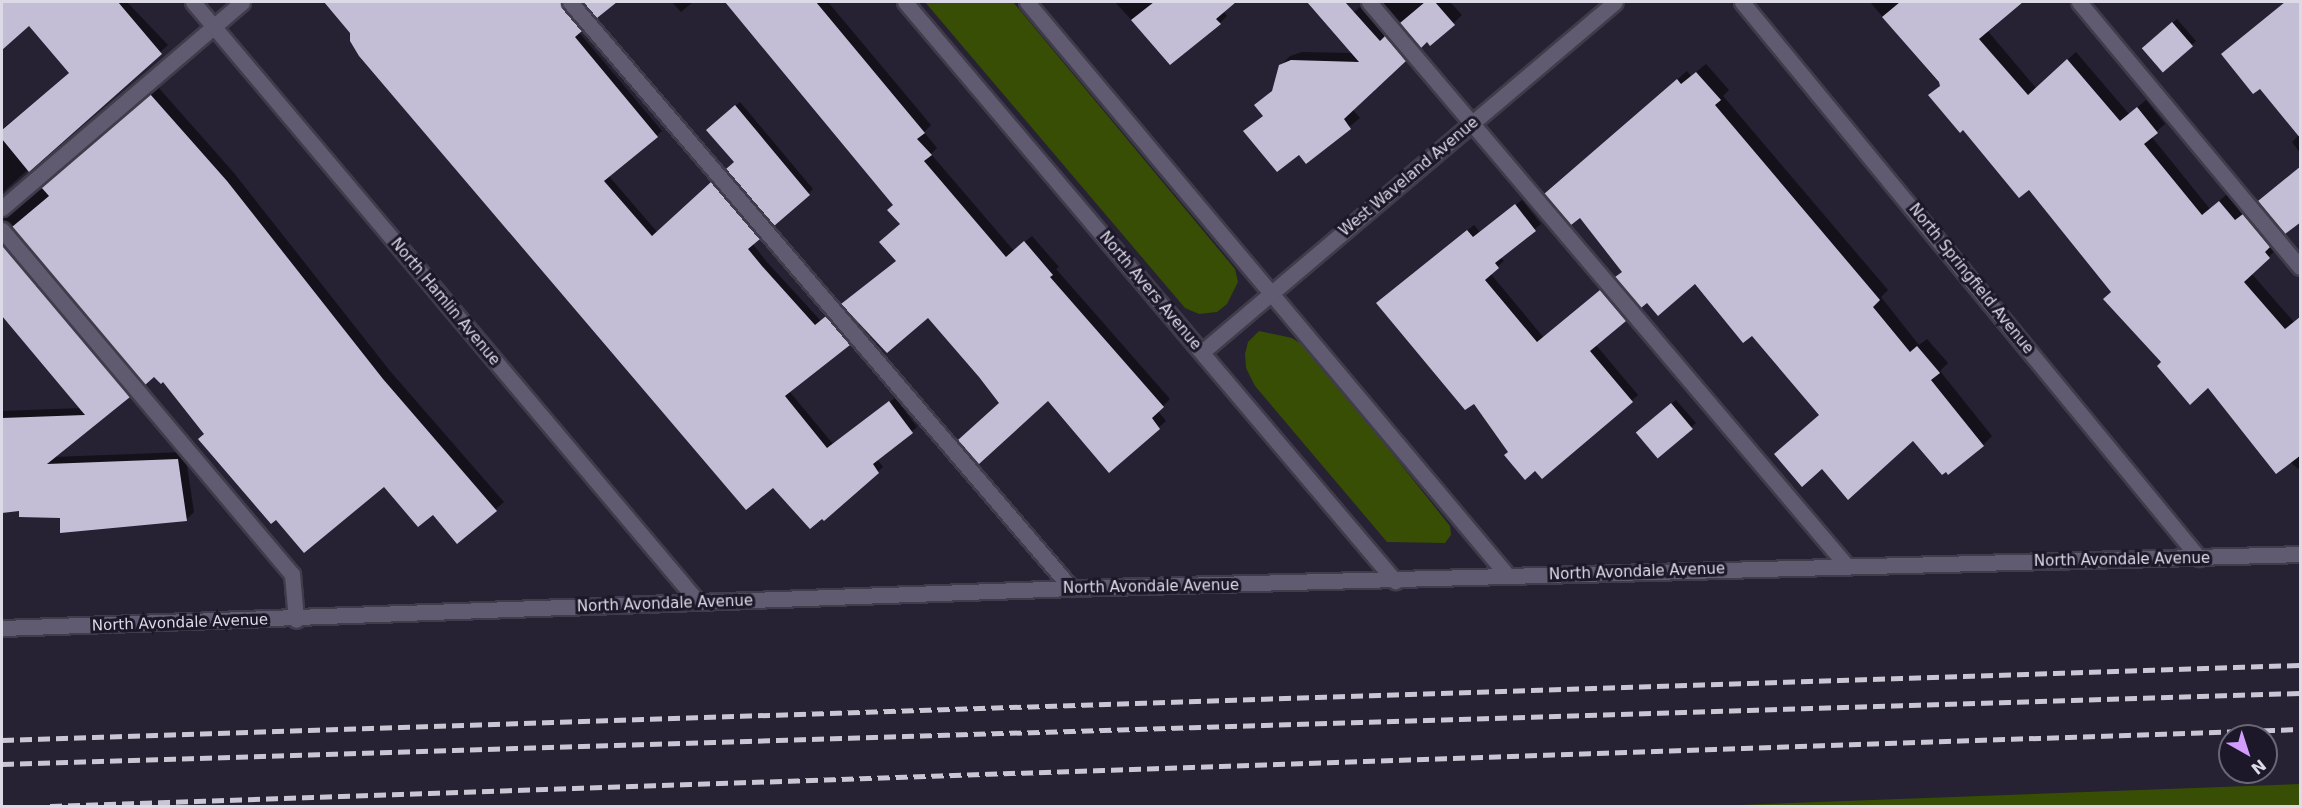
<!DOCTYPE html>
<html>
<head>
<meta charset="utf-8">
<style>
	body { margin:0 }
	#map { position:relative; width:2302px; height:808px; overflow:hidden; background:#262133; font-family:"DejaVu Sans",sans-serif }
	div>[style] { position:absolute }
	.green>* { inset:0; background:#374e04 }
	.shadow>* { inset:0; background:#0007 }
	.building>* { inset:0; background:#c3bed5; transform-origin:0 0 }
	.roads { filter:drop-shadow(2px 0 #403c4b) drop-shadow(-2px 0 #403c4b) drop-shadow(0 2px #403c4b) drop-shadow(0 -2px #403c4b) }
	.lane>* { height:15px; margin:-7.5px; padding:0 7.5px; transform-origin:7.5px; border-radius:7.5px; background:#605b70 }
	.street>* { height:15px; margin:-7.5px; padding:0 7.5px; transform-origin:7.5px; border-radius:7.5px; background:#605b70 }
	.secondary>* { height:15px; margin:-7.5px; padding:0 7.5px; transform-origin:7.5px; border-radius:7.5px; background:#605b70 }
	.rail>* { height:4.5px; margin-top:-2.25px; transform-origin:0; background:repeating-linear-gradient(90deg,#cac7d5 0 12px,transparent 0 18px) }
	span { translate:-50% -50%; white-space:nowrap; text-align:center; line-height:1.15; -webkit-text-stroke:6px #1c1829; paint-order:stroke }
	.street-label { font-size:15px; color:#dddae7 }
	.frame { position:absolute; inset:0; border:3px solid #dddae7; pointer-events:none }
	.north { position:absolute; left:2218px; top:724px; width:60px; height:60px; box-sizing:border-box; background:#1c1829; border:2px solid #696675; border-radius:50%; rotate:141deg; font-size:16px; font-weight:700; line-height:24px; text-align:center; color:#dddae7 }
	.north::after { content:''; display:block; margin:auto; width:21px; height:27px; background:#d29dfd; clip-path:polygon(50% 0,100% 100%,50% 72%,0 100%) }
</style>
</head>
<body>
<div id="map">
	<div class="green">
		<div style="clip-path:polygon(925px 2px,1013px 2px,1235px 269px,1238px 282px,1227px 304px,1217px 312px,1199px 314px,1185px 308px)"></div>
		<div style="clip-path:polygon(1259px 331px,1292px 338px,1309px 349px,1450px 526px,1451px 535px,1445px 543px,1387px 542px,1255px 386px,1246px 368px,1245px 354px,1248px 342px)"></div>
		<div style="clip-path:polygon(2300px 784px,2300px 806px,1714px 806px)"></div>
	</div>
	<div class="shadow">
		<div style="clip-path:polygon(2px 2px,127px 2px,168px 45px,3px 192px,2px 203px,2px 129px,70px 73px,30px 24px,2px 48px)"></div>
		<div style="clip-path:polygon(326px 2px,547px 2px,556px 16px,561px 11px,662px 131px,608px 175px,658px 233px,717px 179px,763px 233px,752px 243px,766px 261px,821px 321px,831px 312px,854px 339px,789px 391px,833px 444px,895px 398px,917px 427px,877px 459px,883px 467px,824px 519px,352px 33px)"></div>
		<div style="clip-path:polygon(672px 2px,693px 2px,681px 12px)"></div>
		<div style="clip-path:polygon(727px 2px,828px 2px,931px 125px,924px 132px,937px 148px,931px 154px,1014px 251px,1032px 236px,1059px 267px,1056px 269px,1170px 399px,1158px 411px,1166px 421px,1109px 470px,1048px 399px,1001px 403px,897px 260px,901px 223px,894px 205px)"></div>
		<div style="clip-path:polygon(1115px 2px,1234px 2px,1223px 11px,1227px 16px,1220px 23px,1170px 62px)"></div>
		<div style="clip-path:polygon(1366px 2px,1414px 51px,1352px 109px,1360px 118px,1306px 162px,1299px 152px,1245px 131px,1264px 115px,1256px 105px,1274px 89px,1280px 66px,1290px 56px,1302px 52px,1353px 53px,1343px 21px)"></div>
		<div style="clip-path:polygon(1383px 2px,1450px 2px,1462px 15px,1431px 44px,1427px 40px,1421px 46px)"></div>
		<div style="clip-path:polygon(1870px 2px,2021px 2px,1987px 30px,2036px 88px,2076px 52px,2129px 114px,2146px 100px,2165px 124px,2151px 136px,2210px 209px,2227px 194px,2244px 213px,2251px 207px,2277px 249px,2251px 273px,2294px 322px,2300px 317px,2300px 467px,2298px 469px,2209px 386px,2163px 362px,2113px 291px,2029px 188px,1930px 95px,1941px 85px)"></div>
		<div style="clip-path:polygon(2285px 2px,2300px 2px,2300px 153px,2292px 142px,2299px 135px,2260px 87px,2223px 54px)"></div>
		<div style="clip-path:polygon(2177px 19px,2196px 41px,2164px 70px,2149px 44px)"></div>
		<div style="clip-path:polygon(1706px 64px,1729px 90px,1723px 96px,1888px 290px,1881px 297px,1919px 345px,1927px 339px,1948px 363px,1940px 371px,1992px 436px,1983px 445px,1913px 439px,1822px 467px,1821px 414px,1753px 334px,1696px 282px,1623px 271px,1555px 185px,1687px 71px,1691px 76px)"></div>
		<div style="clip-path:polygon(158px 87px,234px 173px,390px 371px,504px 502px,457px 542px,433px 513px,385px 485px,206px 434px,163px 380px,155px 375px,145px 382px,10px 222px,2px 219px,2px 207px,17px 208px)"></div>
		<div style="clip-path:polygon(740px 102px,813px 189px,774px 224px,713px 125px)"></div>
		<div style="clip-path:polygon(1522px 200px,1541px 224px,1500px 257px,1504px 261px,1490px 273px,1544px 338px,1607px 285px,1631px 314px,1596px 345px,1638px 395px,1542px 477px,1510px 452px,1474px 402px,1384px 297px,1474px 225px,1480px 232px)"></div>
		<div style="clip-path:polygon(2px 227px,136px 388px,53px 457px,185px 452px,194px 512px,187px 519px,61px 516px,20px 509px,2px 511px,2px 411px,82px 408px,2px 311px)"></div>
		<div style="clip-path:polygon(1676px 400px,1696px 423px,1657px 458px,1641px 428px)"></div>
	</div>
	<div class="building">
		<div style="clip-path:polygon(2px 2px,118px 2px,162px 54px,29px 172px,2px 139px,2px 130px,69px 73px,29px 26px,2px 50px)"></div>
		<div style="clip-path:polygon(324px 2px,561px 2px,582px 31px,575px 37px,658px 137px,604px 181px,652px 236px,711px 182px,760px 239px,748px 249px,762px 266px,815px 325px,826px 316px,850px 345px,785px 396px,827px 448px,889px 401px,913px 433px,873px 464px,879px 473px,824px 521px,822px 519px,810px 529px,773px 488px,746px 510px,359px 56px,350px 41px,350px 33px)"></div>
		<div style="clip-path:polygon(582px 2px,617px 2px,597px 18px)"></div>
		<div style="clip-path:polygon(725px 2px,816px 2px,925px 133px,917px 139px,932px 155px,924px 161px,1006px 257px,1024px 241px,1053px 275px,1050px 277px,1164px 407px,1152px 418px,1160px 429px,1109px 473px,1048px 401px,979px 464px,958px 440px,999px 403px,979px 377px,928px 318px,887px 353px,841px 304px,896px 261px,879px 242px,900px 224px,887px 210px,893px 205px)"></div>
		<div style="clip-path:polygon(1154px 2px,1236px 2px,1216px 19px,1221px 24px,1170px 65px,1131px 20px)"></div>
		<div style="clip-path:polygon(1307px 2px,1345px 2px,1380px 41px,1385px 36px,1406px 61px,1344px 119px,1351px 129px,1306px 164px,1299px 155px,1277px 172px,1243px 131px,1263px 116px,1254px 105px,1272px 91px,1279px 65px,1291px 60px,1359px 62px)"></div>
		<div style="clip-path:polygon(1425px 2px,1435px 2px,1455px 25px,1430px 46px,1427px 42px,1421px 48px,1400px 23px)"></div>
		<div style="clip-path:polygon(1900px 2px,2023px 2px,1979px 39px,2028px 95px,2067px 59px,2120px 121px,2137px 107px,2158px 133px,2144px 144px,2202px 215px,2219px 201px,2235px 220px,2243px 214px,2270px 247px,2265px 252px,2270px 258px,2244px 282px,2285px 329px,2301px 316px,2301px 455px,2276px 474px,2208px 388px,2190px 405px,2157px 366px,2161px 362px,2103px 299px,2111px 292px,2029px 190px,2019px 198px,1963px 130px,1960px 133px,1928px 95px,1940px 86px,1939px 82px,1882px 17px)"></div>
		<div style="clip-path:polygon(2285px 2px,2301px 2px,2301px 139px,2260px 89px,2253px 94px,2221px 54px)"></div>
		<div style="left:2172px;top:22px;width:32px;height:40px;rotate:49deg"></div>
		<div style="clip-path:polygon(1696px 72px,1721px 100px,1715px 105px,1880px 300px,1873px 307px,1910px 352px,1917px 346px,1940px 373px,1931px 380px,1984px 446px,1948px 475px,1946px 472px,1942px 475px,1913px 441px,1848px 500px,1822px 469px,1802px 487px,1774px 454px,1819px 415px,1752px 336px,1743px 343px,1695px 284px,1658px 316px,1647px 303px,1641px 308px,1615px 277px,1622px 272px,1580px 218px,1571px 225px,1544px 194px,1677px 79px,1681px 84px)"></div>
		<div style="clip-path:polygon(150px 94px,227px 181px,383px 379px,497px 511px,457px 544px,433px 515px,418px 527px,384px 487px,304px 553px,276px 520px,271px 524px,198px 439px,204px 434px,163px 382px,161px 384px,154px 377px,145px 385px,12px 227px,49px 196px,41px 187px)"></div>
		<div style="clip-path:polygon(735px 105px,810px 195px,774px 226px,726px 169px,734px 162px,706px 130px)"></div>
		<div style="clip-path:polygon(2301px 166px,2301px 222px,2285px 234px,2258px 201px)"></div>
		<div style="clip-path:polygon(1515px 204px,1536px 231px,1495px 263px,1499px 268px,1485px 280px,1537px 342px,1600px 290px,1626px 321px,1590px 351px,1633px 402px,1542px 479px,1535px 471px,1525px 480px,1504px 455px,1508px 452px,1474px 404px,1465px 410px,1376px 303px,1467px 230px,1473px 237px)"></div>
		<div style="clip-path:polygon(2px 245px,130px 397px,47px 464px,178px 459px,187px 521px,60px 533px,60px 518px,19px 517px,19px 511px,2px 513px,2px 418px,85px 415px,2px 316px)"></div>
		<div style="left:1671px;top:403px;width:34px;height:46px;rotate:50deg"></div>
	</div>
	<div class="roads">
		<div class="lane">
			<div style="left:570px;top:2px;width:771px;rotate:49.47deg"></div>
			<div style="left:1369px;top:2px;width:739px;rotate:49.72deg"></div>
			<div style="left:2079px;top:2px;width:345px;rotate:50.2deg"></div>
			<div style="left:2px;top:208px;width:316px;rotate:-40.6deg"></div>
			<div style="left:2px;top:230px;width:450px;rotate:49.9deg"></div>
			<div style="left:292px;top:574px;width:46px;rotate:85deg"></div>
		</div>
		<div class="street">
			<div style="left:193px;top:2px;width:784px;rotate:49.91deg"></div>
			<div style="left:905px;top:2px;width:759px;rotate:49.76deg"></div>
			<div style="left:1027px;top:2px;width:749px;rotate:50.04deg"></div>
			<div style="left:1742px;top:2px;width:720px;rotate:50.58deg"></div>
			<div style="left:1202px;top:352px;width:541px;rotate:-40.28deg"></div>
		</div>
		<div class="secondary">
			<div style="left:2px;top:628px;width:1070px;rotate:-2.14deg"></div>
			<div style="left:1071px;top:588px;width:1229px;rotate:-1.58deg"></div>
		</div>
	</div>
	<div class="rail">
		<div style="left:2px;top:740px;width:2299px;rotate:-1.87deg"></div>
		<div style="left:2px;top:764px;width:2299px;rotate:-1.77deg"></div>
		<div style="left:50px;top:806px;width:2251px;rotate:-1.96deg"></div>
	</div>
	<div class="street-label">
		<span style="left:1409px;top:177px;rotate:-40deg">West Waveland Avenue</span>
		<span style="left:1971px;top:279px;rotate:51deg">North Springfield Avenue</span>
		<span style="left:1150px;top:291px;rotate:50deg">North Avers Avenue</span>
		<span style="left:445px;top:302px;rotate:50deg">North Hamlin Avenue</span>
		<span style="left:2122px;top:560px;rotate:-1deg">North Avondale Avenue</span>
		<span style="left:1637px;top:572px;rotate:-2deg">North Avondale Avenue</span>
		<span style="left:1151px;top:587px;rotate:-1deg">North Avondale Avenue</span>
		<span style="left:665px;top:604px;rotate:-2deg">North Avondale Avenue</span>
		<span style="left:180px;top:623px;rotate:-2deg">North Avondale Avenue</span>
	</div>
	<div class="frame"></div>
	<div class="north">N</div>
</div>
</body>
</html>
